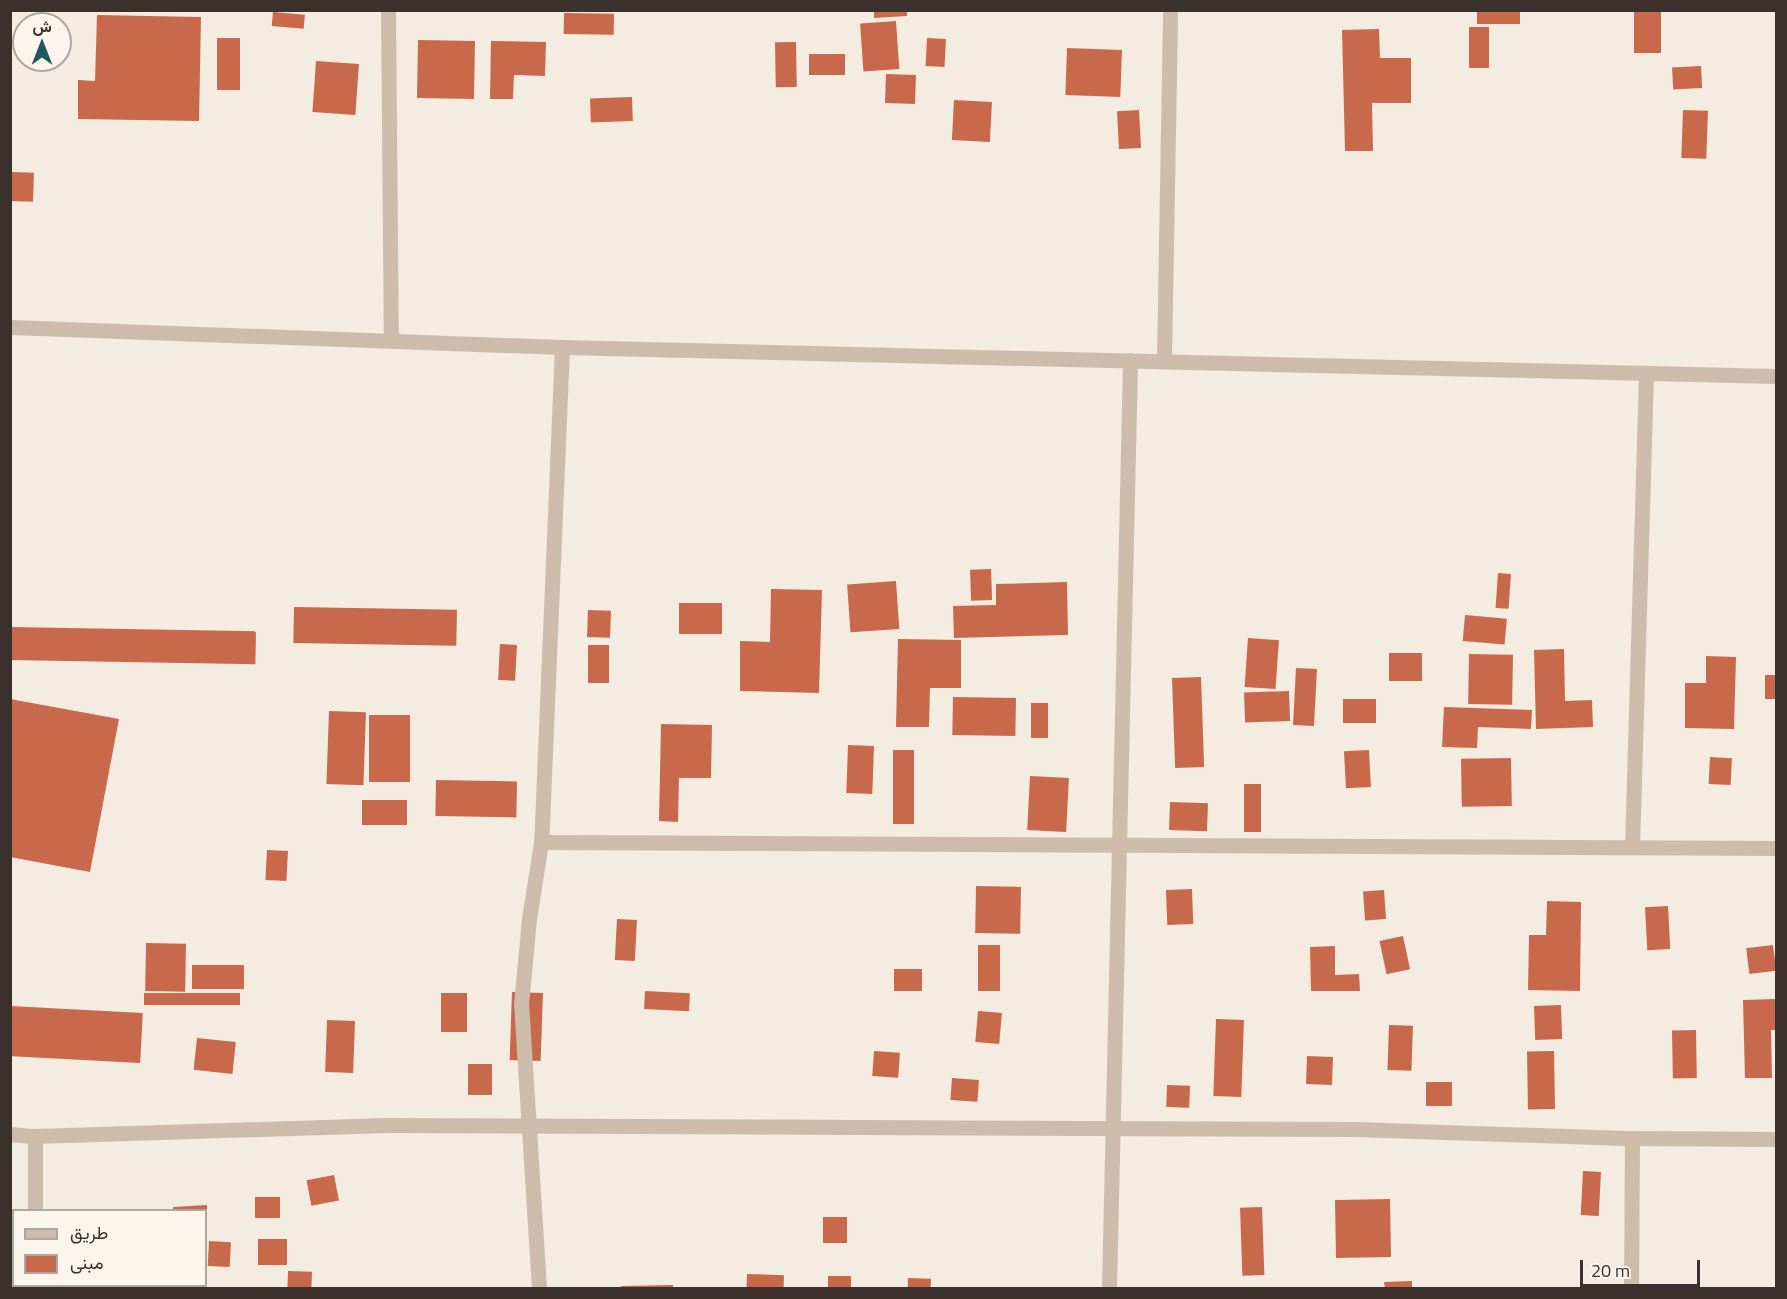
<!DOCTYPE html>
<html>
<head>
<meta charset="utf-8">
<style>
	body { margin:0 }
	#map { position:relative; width:1787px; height:1299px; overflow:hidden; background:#f4ebe1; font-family:"Titillium Web",Vazirmatn,sans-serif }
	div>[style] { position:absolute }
	.building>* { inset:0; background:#c8694b; transform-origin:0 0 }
	.street>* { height:15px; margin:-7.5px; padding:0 7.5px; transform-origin:7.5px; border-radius:7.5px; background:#cdbbac }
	span { translate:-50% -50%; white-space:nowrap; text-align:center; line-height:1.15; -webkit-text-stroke:4.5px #fbf5ee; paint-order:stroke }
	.frame { position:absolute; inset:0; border:12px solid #3b302b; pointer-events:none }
	.legend { position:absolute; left:12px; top:1209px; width:195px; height:78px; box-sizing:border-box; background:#fbf5ee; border:2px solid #aea6a0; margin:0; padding:8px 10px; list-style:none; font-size:18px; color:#3b302b }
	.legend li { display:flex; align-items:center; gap:12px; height:30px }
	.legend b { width:30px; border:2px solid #aea6a0 }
	.north { position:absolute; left:12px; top:12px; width:60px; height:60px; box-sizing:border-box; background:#fbf5ee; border:2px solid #aea6a0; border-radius:50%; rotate:0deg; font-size:16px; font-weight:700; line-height:24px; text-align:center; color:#3b302b }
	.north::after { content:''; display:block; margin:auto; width:21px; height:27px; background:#1f5a5e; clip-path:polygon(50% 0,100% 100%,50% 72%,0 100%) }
	.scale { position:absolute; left:1580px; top:1260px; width:120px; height:27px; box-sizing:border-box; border:3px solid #3b302b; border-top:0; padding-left:8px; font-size:18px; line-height:21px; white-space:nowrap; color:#3b302b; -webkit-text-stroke:4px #fbf5ee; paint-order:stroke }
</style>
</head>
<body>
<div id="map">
	<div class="building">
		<div style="clip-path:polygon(874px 10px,907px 10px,907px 16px,874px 18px)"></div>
		<div style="left:1477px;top:10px;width:43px;height:14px"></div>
		<div style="left:1634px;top:10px;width:27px;height:43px"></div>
		<div style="left:273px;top:12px;width:32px;height:14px;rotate:5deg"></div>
		<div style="left:564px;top:13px;width:50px;height:21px;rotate:1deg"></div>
		<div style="clip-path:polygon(97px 15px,201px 17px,199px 121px,78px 119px,78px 80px,95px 81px)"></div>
		<div style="left:896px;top:21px;width:48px;height:36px;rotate:86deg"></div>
		<div style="left:1469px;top:27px;width:20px;height:41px"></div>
		<div style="clip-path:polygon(1379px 29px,1380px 58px,1411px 58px,1411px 103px,1372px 103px,1373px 151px,1345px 151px,1342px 30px)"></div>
		<div style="left:217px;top:38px;width:23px;height:52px"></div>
		<div style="left:927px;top:38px;width:19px;height:28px;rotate:3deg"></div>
		<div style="left:418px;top:40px;width:57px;height:58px;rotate:1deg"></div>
		<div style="clip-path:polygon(491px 41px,546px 42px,545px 76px,514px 75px,513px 99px,490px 99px)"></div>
		<div style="left:796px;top:42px;width:45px;height:21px;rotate:89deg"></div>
		<div style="left:1067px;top:48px;width:55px;height:47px;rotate:2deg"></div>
		<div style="left:845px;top:54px;width:21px;height:36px;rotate:90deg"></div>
		<div style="left:316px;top:61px;width:43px;height:51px;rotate:4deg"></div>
		<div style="left:1701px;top:66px;width:22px;height:29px;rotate:87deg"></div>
		<div style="left:886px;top:74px;width:30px;height:29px;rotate:2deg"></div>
		<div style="left:632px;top:97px;width:24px;height:42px;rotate:88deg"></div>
		<div style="left:954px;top:100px;width:38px;height:40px;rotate:3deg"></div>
		<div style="left:1139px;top:110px;width:38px;height:22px;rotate:87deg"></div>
		<div style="left:1683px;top:110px;width:25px;height:48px;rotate:2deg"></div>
		<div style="left:10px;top:172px;width:24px;height:29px;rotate:2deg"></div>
		<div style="left:991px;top:569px;width:31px;height:21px;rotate:88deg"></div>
		<div style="left:1498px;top:573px;width:13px;height:35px;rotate:4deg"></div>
		<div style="left:896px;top:581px;width:48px;height:49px;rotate:86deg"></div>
		<div style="clip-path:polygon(1067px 582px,1068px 635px,954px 638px,953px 606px,996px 605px,996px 584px)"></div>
		<div style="clip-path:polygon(771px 589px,822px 590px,819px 693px,740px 691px,740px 641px,770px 642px)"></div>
		<div style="left:679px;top:603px;width:43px;height:31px"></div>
		<div style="left:294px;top:607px;width:163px;height:36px;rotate:1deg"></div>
		<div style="left:588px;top:610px;width:23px;height:27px;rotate:2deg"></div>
		<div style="left:1465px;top:615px;width:42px;height:26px;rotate:5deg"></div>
		<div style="left:10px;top:627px;width:246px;height:33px;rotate:1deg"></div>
		<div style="left:1248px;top:638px;width:31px;height:49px;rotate:4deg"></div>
		<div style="clip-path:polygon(898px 639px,961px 640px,961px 688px,930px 688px,929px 727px,896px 727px)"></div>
		<div style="left:500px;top:644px;width:17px;height:36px;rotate:3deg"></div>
		<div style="left:588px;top:645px;width:21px;height:38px"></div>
		<div style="clip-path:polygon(1564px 649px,1565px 701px,1592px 700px,1593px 727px,1536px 729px,1534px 650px)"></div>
		<div style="left:1389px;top:653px;width:33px;height:28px"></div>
		<div style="left:1469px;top:654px;width:44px;height:50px;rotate:1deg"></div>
		<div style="clip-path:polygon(1706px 656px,1736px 657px,1734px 729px,1685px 728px,1685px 683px,1706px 683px)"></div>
		<div style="left:1296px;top:668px;width:21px;height:57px;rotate:3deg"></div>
		<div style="left:1765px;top:675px;width:11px;height:24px"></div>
		<div style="left:1201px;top:677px;width:90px;height:29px;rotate:88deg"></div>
		<div style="left:1289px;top:691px;width:30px;height:45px;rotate:88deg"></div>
		<div style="left:953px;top:697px;width:63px;height:38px;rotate:1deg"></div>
		<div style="clip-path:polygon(10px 699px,119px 719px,90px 872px,10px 857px)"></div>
		<div style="left:1376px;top:699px;width:24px;height:33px;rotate:90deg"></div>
		<div style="left:1031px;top:703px;width:17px;height:35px"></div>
		<div style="clip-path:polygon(1444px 707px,1532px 710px,1531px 729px,1478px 727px,1477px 748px,1442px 747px)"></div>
		<div style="left:329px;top:711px;width:37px;height:73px;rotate:2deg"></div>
		<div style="left:369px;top:715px;width:41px;height:67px"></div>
		<div style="clip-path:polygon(661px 724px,712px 725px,711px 778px,679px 778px,678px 822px,659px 821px)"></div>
		<div style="left:848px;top:745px;width:26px;height:48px;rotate:2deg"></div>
		<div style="left:893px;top:750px;width:21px;height:74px"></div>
		<div style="left:1369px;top:750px;width:37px;height:25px;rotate:87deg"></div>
		<div style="left:1710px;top:757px;width:22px;height:27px;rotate:3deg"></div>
		<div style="left:1511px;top:758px;width:48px;height:50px;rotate:89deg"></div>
		<div style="left:1030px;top:776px;width:39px;height:54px;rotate:3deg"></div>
		<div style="left:436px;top:780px;width:81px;height:36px;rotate:1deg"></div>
		<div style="left:1244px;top:784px;width:17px;height:48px"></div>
		<div style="left:362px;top:800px;width:45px;height:25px"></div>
		<div style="left:1170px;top:802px;width:38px;height:28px;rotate:2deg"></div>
		<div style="left:267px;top:850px;width:21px;height:30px;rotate:3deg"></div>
		<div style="left:976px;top:886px;width:45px;height:47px;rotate:1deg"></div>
		<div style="left:1192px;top:889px;width:35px;height:26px;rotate:88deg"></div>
		<div style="left:1384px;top:890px;width:29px;height:21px;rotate:86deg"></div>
		<div style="clip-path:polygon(1547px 901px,1581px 902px,1580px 991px,1528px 990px,1529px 935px,1546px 935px)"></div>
		<div style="left:1668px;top:906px;width:43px;height:23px;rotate:87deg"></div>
		<div style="left:617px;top:919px;width:20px;height:41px;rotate:3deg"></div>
		<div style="left:1403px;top:936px;width:34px;height:24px;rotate:78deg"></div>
		<div style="left:146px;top:943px;width:40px;height:48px;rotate:1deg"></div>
		<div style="left:978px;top:945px;width:22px;height:46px"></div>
		<div style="left:1773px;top:945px;width:26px;height:27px;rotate:83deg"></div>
		<div style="clip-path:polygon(1335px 946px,1335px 975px,1359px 974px,1360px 991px,1311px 991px,1310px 947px)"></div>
		<div style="left:192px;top:965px;width:52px;height:24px"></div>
		<div style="left:894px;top:969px;width:28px;height:22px"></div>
		<div style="left:645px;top:991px;width:45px;height:18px;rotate:3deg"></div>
		<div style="left:512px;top:992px;width:31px;height:68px;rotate:2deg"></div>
		<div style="left:240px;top:993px;width:12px;height:96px;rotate:90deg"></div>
		<div style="left:441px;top:993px;width:26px;height:39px"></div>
		<div style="clip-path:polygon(1776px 999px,1776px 1030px,1771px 1030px,1772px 1078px,1745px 1078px,1743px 1000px)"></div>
		<div style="left:1561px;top:1005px;width:34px;height:27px;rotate:88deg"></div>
		<div style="left:10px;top:1006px;width:133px;height:50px;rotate:3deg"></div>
		<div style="left:978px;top:1011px;width:24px;height:31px;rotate:5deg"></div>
		<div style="left:1216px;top:1019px;width:28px;height:77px;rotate:2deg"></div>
		<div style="left:327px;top:1020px;width:28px;height:52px;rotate:2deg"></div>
		<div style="left:1389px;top:1025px;width:24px;height:45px;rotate:2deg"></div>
		<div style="left:1696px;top:1030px;width:48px;height:24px;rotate:89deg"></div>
		<div style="left:197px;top:1038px;width:39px;height:32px;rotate:6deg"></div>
		<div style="left:874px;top:1051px;width:26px;height:25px;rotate:4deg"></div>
		<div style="left:1554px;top:1051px;width:58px;height:27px;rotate:89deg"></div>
		<div style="left:1307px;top:1056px;width:26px;height:28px;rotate:2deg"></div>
		<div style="left:492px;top:1064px;width:31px;height:24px;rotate:90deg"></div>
		<div style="left:952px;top:1078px;width:27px;height:22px;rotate:4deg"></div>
		<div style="left:1426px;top:1082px;width:26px;height:24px"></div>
		<div style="left:1167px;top:1085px;width:23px;height:22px;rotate:2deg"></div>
		<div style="left:1583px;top:1171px;width:18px;height:44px;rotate:3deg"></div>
		<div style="left:334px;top:1175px;width:26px;height:28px;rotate:79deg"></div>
		<div style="left:255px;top:1197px;width:25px;height:21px"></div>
		<div style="left:1390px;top:1199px;width:58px;height:55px;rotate:89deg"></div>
		<div style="clip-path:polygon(207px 1205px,207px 1210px,173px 1210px,173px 1207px)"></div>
		<div style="left:1262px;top:1207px;width:68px;height:22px;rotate:88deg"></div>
		<div style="left:823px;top:1217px;width:24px;height:26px"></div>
		<div style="left:258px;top:1239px;width:29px;height:26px"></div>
		<div style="left:209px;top:1241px;width:22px;height:25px;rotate:3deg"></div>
		<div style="left:288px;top:1271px;width:24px;height:17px;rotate:2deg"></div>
		<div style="left:747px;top:1274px;width:37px;height:14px;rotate:2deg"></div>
		<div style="left:828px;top:1276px;width:23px;height:12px"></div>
		<div style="left:908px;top:1278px;width:23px;height:10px;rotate:2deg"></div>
		<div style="clip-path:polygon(1412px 1281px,1412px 1288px,1385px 1288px,1384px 1282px)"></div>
		<div style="clip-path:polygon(673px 1285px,673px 1288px,621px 1288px,621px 1286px)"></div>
		<div style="left:60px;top:1286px;width:27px;height:2px"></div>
		<div style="left:155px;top:1286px;width:24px;height:2px"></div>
	</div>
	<div class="street">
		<div style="left:388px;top:10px;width:330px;rotate:89.5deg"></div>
		<div style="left:10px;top:327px;width:552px;rotate:2.08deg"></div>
		<div style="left:562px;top:347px;width:1214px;rotate:1.37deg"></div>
		<div style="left:562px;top:347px;width:495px;rotate:92.4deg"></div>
		<div style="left:541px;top:842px;width:1235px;rotate:0.28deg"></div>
		<div style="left:1164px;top:360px;width:350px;rotate:-89deg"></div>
		<div style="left:1632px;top:847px;width:472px;rotate:-88.3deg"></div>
		<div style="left:10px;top:1134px;width:25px;rotate:5deg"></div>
		<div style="left:35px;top:1136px;width:74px;rotate:90deg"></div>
		<div style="left:35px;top:1136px;width:351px;rotate:-1.8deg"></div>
		<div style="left:386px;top:1125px;width:969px;rotate:0.24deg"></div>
		<div style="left:1355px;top:1129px;width:277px;rotate:1.9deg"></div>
		<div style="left:1632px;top:1138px;width:144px;rotate:0.4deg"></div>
		<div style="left:34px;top:1288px;width:2px;rotate:-90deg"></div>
		<div style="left:539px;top:1288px;width:284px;rotate:-93.6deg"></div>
		<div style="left:521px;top:1005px;width:86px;rotate:-84.7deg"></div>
		<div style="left:529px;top:919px;width:78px;rotate:-81.1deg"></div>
		<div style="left:1109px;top:1288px;width:928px;rotate:-88.7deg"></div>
		<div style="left:1631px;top:1288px;width:150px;rotate:-89.6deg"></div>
	</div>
	<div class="frame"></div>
	<ul class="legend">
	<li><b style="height:8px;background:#cdbbac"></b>طريق</li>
	<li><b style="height:16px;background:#c8694b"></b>مبنى</li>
	</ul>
	<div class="north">ش</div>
	<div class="scale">20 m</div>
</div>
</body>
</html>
